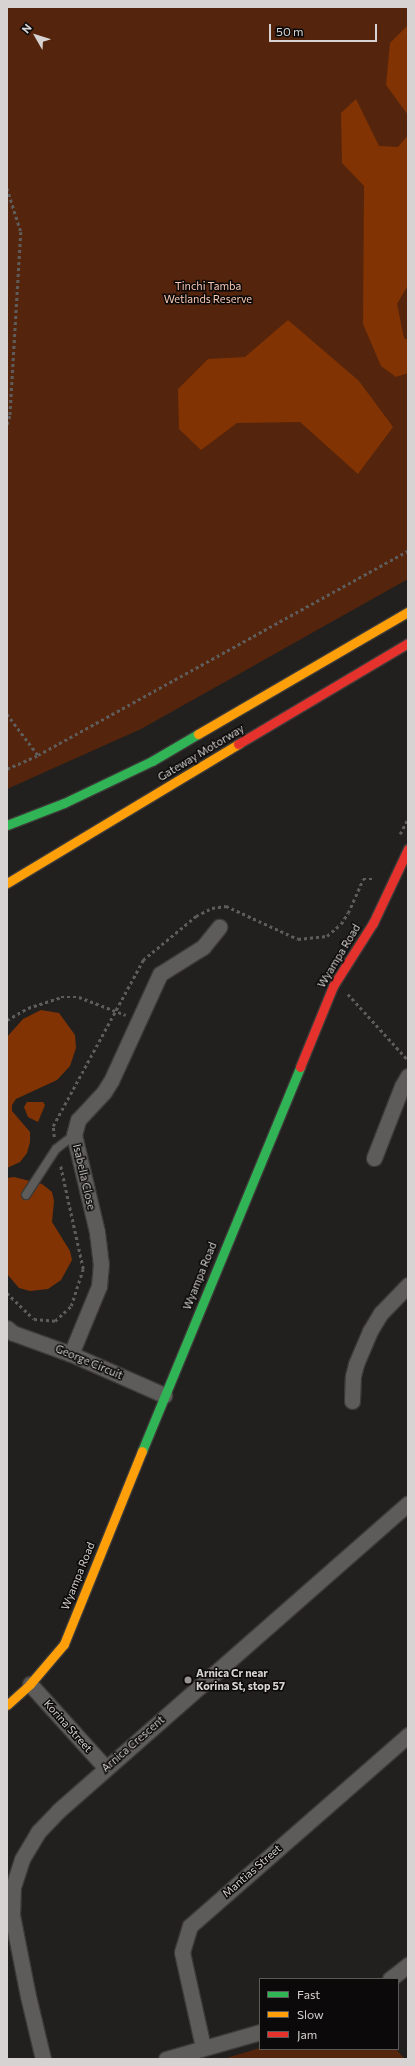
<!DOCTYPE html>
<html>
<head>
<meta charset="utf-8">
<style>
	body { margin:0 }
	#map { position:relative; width:415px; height:2066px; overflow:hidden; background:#22201e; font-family:Commissioner,sans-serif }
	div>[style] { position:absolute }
	.green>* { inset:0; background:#54250c }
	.water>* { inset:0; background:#813303 }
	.path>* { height:2.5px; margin-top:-1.25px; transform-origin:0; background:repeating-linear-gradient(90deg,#5e5d5c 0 3px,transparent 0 6px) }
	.roads { filter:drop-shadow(1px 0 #3c3a38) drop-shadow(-1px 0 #3c3a38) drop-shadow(0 1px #3c3a38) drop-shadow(0 -1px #3c3a38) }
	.lane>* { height:8px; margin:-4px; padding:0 4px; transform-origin:4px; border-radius:4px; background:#5e5c5b }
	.street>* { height:15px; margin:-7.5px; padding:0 7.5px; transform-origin:7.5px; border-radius:7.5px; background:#5e5c5b }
	.fast>* { height:9px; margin:-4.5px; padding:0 4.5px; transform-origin:4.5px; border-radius:4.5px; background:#30b455 }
	.slow>* { height:9px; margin:-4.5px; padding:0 4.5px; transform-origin:4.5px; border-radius:4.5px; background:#ff9f0a }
	.jam>* { height:9px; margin:-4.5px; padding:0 4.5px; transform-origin:4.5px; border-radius:4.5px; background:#e5322d }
	.dots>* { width:11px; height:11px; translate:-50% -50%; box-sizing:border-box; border:2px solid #0b0909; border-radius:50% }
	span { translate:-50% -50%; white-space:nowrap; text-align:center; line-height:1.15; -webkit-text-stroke:3px #0b0909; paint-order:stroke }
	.park-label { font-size:11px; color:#f9c8b2 }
	.street-label { font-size:11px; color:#d6d3d2 }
	.poi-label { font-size:11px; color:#d6d3d2; font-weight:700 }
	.left { translate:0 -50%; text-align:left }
	.frame { position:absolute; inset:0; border:8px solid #d6d3d2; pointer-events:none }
	.legend { position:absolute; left:259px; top:1978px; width:140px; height:72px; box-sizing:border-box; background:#0b0909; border:1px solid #5c5a59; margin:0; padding:5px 7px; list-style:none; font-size:12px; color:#d6d3d2 }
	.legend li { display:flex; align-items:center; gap:8px; height:20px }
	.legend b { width:20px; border:1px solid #5c5a59 }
	.north { position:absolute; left:16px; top:16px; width:40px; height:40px; -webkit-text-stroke:3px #0b0909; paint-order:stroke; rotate:309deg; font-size:11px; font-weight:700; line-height:16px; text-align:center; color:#d6d3d2 }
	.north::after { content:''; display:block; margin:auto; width:14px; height:18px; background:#d6d3d2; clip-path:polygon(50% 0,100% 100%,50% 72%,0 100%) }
	.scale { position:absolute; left:269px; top:24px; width:108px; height:18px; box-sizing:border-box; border:2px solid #d6d3d2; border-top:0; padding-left:5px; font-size:12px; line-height:14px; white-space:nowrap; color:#d6d3d2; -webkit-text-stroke:3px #0b0909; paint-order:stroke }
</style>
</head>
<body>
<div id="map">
	<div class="green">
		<div style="clip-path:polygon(7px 7px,408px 7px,408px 579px,141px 729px,7px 789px)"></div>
		<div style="clip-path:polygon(260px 2048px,396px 2049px,405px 2059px,223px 2059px)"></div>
	</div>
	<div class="water">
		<div style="clip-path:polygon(408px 25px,408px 115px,386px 85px,390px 43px)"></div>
		<div style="clip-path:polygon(356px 99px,379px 146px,398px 147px,408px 135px,408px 285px,397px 304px,404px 338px,408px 340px,408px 373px,396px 377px,381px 366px,363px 324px,364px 186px,342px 163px,341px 113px)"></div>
		<div style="clip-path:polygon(288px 320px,359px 381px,393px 427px,358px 474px,300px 422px,237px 423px,201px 450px,179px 429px,178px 389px,208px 359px,245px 357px)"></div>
		<div style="clip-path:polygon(41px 1010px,59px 1013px,75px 1035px,76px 1048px,70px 1066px,57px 1080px,16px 1099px,12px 1105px,12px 1111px,30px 1132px,30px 1142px,27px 1153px,20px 1162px,7px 1168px,7px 1037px,23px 1019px)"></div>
		<div style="clip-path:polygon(27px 1102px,43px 1102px,45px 1105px,38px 1122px,28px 1117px,24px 1107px)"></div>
		<div style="clip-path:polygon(14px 1177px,42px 1184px,52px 1192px,54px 1201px,52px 1222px,70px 1251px,72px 1260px,61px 1280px,48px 1289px,30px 1291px,19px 1288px,7px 1274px,7px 1178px)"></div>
	</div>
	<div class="path">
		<div style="left:7px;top:188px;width:46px;rotate:72.3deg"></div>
		<div style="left:21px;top:232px;width:184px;rotate:93.4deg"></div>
		<div style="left:10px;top:416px;width:10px;rotate:107deg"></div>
		<div style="left:7px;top:714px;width:51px;rotate:52.9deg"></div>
		<div style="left:7px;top:769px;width:34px;rotate:-24deg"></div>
		<div style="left:38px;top:755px;width:423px;rotate:-28.9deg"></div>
		<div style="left:400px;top:834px;width:18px;rotate:-63deg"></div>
		<div style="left:348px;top:994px;width:89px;rotate:47.7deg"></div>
		<div style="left:7px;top:1020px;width:24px;rotate:-30deg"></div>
		<div style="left:28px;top:1008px;width:35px;rotate:-18deg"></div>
		<div style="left:61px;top:997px;width:18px"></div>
		<div style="left:79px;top:997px;width:50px;rotate:21deg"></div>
		<div style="left:54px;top:1137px;width:11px;rotate:-95deg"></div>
		<div style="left:53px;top:1126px;width:189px;rotate:-61.5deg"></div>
		<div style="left:143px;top:960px;width:69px;rotate:-39.7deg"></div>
		<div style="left:196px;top:916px;width:18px;rotate:-27deg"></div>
		<div style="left:212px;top:908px;width:14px;rotate:-8deg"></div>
		<div style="left:226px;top:906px;width:79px;rotate:24.6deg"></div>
		<div style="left:298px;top:939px;width:29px;rotate:-6deg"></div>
		<div style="left:327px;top:936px;width:18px;rotate:-41deg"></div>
		<div style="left:341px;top:924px;width:13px;rotate:-58deg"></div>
		<div style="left:348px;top:913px;width:37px;rotate:-66deg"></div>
		<div style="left:363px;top:879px;width:12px"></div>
		<div style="left:7px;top:1293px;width:37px;rotate:44deg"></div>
		<div style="left:34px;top:1319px;width:21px;rotate:5deg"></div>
		<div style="left:55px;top:1321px;width:22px;rotate:-43deg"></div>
		<div style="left:71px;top:1306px;width:39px;rotate:-72deg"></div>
		<div style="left:83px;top:1269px;width:107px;rotate:-102.4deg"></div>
	</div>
	<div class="roads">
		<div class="lane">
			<div style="left:26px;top:1195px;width:55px;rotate:-56.9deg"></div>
			<div style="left:56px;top:1149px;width:23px;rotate:-38deg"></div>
		</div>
		<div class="street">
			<div style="left:374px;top:1158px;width:77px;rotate:-68.7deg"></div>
			<div style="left:402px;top:1086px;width:12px;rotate:-59deg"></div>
			<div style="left:7px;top:1328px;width:8px;rotate:40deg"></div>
			<div style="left:13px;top:1333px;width:62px;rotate:19.9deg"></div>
			<div style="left:71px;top:1354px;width:102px;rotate:23.8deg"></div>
			<div style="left:71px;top:1354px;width:74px;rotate:-67.6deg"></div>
			<div style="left:99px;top:1286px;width:21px;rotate:-85deg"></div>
			<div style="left:101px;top:1265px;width:33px;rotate:-97deg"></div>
			<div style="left:97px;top:1232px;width:100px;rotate:-103.3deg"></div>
			<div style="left:74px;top:1135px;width:16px;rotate:-75deg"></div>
			<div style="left:78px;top:1120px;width:38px;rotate:-47deg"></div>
			<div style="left:104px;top:1092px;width:13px;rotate:-58deg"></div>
			<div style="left:111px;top:1081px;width:118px;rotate:-65.4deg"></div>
			<div style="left:160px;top:974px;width:51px;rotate:-32.1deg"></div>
			<div style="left:203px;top:947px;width:26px;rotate:-51deg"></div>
			<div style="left:352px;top:1401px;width:25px;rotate:-88deg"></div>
			<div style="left:353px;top:1376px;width:12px;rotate:-76deg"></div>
			<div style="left:356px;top:1364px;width:36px;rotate:-67deg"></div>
			<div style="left:370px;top:1331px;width:21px;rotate:-59deg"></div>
			<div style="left:381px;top:1313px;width:39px;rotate:-46deg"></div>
			<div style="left:30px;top:1684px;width:113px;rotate:47.9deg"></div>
			<div style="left:390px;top:1979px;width:23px;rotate:-38deg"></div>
			<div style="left:203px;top:2047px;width:97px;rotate:-102.5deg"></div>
			<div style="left:182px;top:1952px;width:27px;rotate:-73deg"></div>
			<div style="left:190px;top:1926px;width:290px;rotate:-41.2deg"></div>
			<div style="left:43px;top:2059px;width:65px;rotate:-103.4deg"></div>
			<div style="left:28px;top:1996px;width:83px;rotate:-101.2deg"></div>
			<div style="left:12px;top:1915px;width:28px;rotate:-88deg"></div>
			<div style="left:13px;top:1887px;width:29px;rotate:-72deg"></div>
			<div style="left:22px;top:1859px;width:31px;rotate:-59deg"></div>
			<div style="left:38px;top:1832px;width:29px;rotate:-46deg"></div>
			<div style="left:58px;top:1811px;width:466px;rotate:-41.3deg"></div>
			<div style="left:166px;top:2059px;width:98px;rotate:-16deg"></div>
		</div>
		<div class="fast">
			<div style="left:7px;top:825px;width:61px;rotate:-21.1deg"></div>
			<div style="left:64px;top:803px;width:98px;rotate:-25.5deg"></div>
			<div style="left:152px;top:761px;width:53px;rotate:-30.4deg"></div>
			<div style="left:142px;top:1451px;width:415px;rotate:-67.6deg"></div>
		</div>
		<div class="slow">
			<div style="left:198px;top:734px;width:243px;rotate:-30.2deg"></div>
			<div style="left:7px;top:883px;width:270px;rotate:-31deg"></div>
			<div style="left:7px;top:1705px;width:31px;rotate:-42deg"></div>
			<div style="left:30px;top:1684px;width:52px;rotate:-49.6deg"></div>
			<div style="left:64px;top:1644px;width:208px;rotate:-68deg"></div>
		</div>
		<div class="jam">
			<div style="left:238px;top:744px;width:198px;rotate:-30.7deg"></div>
			<div style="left:300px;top:1067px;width:87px;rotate:-67.8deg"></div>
			<div style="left:333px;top:986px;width:75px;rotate:-57.6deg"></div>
			<div style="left:373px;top:923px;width:82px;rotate:-64.7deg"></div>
		</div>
	</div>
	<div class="dots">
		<div style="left:188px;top:1680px;background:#979493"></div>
	</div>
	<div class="park-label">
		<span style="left:208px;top:293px">Tinchi Tamba<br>Wetlands Reserve</span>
	</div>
	<div class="street-label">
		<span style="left:201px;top:753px;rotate:-31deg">Gateway Motorway</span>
		<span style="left:339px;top:956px;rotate:-59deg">Wyampa Road</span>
		<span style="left:84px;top:1177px;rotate:77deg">Isabella Close</span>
		<span style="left:200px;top:1276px;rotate:-68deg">Wyampa Road</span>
		<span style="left:89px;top:1362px;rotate:23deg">George Circuit</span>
		<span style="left:78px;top:1576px;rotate:-68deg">Wyampa Road</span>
		<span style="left:68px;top:1726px;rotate:48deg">Korina Street</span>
		<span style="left:133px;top:1744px;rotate:-41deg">Arnica Crescent</span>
		<span style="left:252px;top:1871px;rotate:-41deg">Mantias Street</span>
	</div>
	<div class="poi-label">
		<span class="left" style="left:196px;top:1680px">Arnica Cr near<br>Korina St, stop 57</span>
	</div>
	<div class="frame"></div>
	<ul class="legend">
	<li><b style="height:5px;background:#30b455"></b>Fast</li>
	<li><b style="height:5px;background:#ff9f0a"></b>Slow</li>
	<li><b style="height:5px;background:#e5322d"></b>Jam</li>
	</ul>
	<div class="north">N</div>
	<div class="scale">50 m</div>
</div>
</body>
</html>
